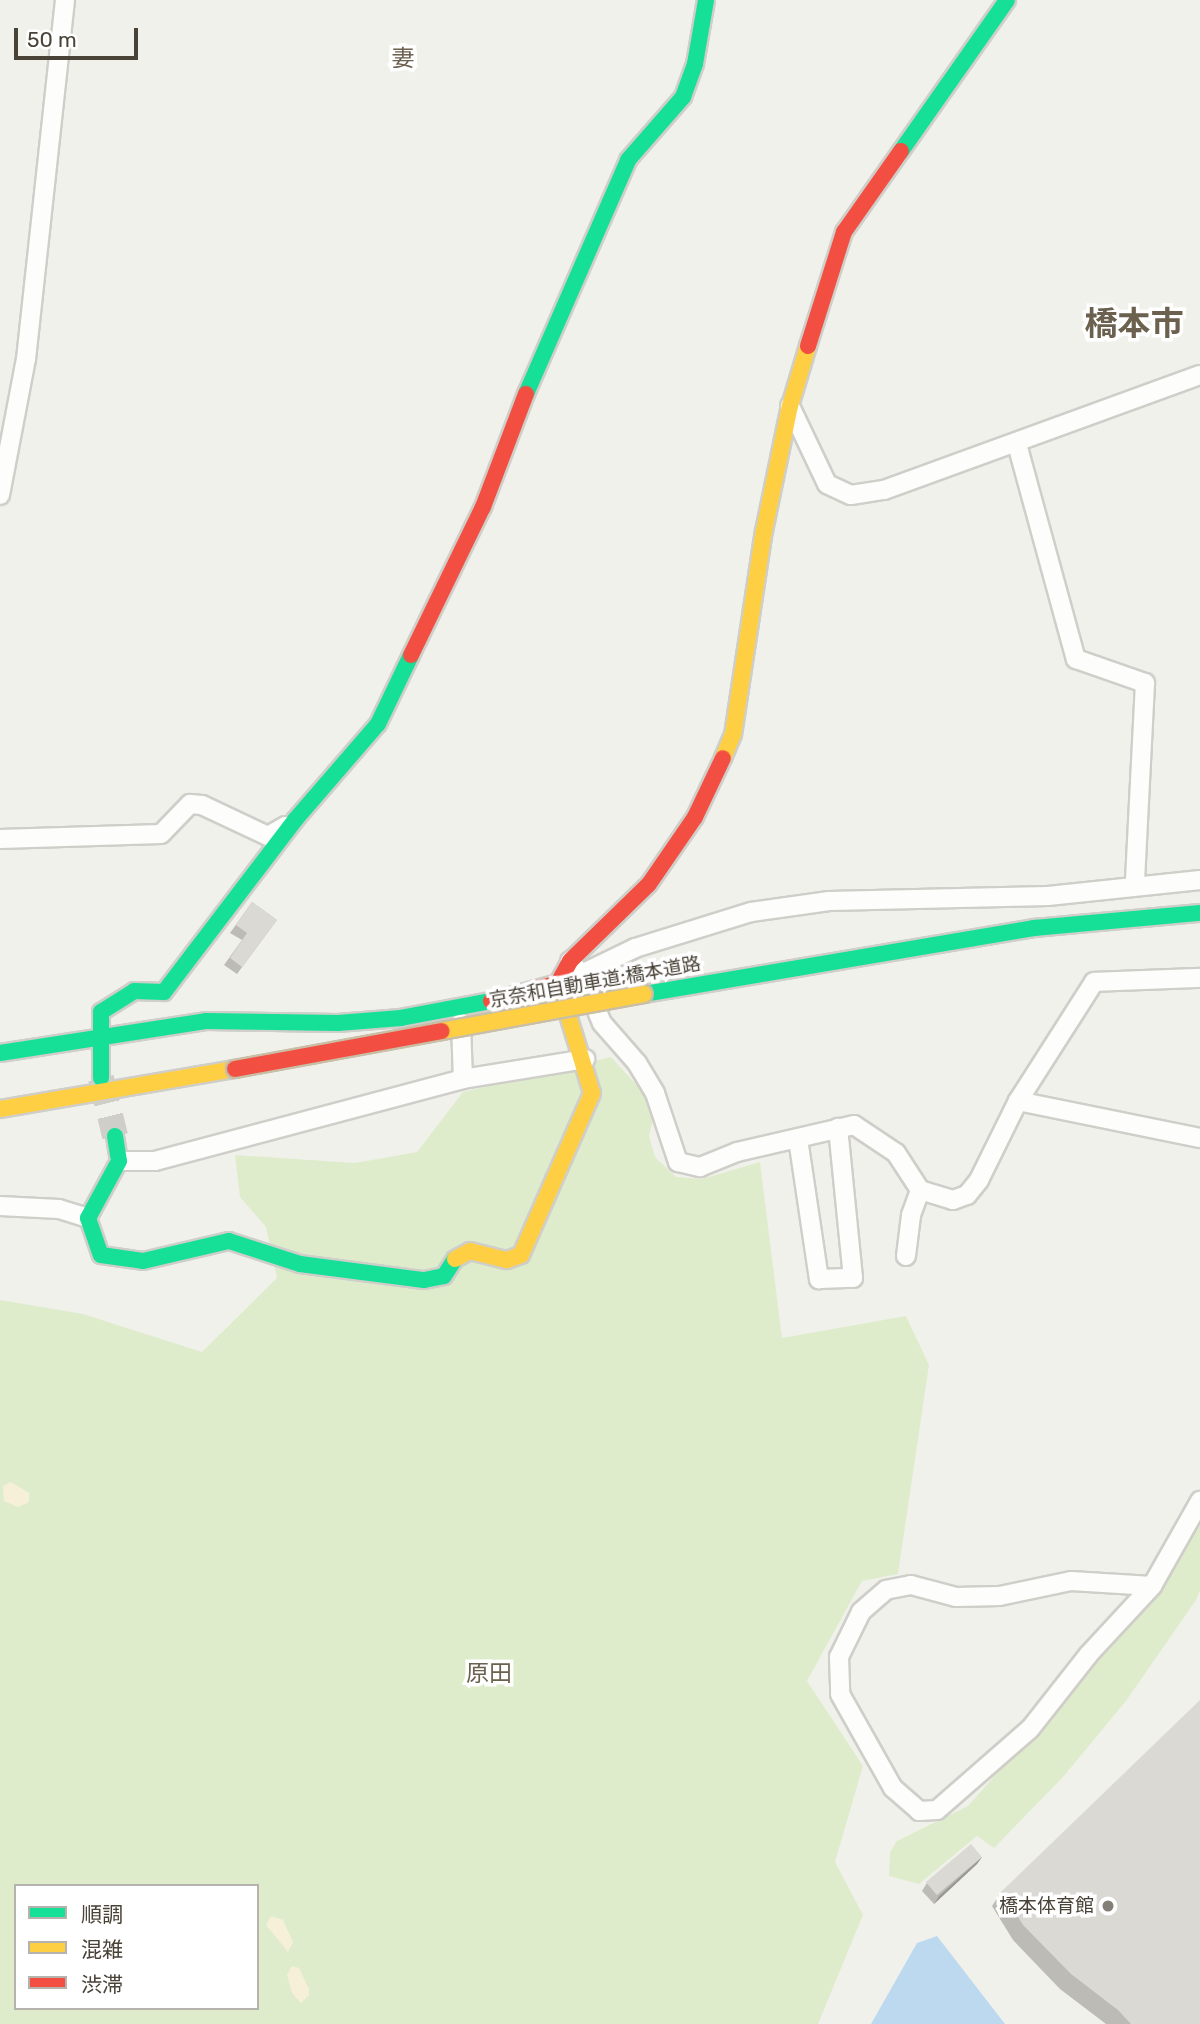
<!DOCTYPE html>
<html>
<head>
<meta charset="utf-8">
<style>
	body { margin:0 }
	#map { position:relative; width:1200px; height:2024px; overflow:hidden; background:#f1f1ec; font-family:Rubik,"Noto Sans JP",sans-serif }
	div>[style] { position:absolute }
	.green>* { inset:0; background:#deeccc }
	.sand>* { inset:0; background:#f5f0d7 }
	.water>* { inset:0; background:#bcd9f0 }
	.secondary-tunnel>* { height:26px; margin-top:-13px; transform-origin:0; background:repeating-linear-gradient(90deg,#cfcec8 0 26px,transparent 0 39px) }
	.roads { filter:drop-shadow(2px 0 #cfcec9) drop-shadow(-2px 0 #cfcec9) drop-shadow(0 2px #cfcec9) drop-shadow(0 -2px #cfcec9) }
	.street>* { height:18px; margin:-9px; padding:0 9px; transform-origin:9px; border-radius:9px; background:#fdfdfc }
	.fast>* { height:16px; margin:-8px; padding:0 8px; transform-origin:8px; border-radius:8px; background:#16e098 }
	.slow>* { height:16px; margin:-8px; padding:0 8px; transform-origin:8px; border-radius:8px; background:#ffcf43 }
	.jam>* { height:16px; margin:-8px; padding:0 8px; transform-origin:8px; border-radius:8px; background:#f24e42 }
	.bridges { filter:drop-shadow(2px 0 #c9bfa7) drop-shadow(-2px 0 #c9bfa7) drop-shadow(0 2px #c9bfa7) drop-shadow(0 -2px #c9bfa7) }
	.slow-bridge>* { height:16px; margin:-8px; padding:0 8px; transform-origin:8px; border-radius:8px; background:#ffcf43 }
	.jam-bridge>* { height:16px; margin:-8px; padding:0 8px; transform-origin:8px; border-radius:8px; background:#f24e42 }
	.wall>* { inset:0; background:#bcbbb6 }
	.shaded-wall>* { inset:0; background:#999894 }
	.building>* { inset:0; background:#dbd9d4; transform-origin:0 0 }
	.dots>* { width:19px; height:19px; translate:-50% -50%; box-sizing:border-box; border:4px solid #fff; border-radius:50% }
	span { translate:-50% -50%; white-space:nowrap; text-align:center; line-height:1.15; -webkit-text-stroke:7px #fff; paint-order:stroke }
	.street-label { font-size:19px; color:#484237 }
	.poi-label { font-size:19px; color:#484237 }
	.right { translate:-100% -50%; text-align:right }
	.quarter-label { font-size:23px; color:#6b614e }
	.town-label { font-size:33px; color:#6b614e; font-weight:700 }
	.legend { position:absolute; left:14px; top:1884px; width:245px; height:126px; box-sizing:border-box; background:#fff; border:2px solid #b6b3af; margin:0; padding:9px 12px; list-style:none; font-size:21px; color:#484237 }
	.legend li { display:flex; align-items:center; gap:14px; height:35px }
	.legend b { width:35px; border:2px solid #b6b3af }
	.scale { position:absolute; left:14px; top:28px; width:124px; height:32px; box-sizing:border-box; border:4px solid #484237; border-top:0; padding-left:9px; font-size:21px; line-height:24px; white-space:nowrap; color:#484237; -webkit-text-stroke:5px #fff; paint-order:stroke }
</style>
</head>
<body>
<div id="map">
	<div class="green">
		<div style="clip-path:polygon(evenodd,611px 1057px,644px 1093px,653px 1119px,649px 1136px,655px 1157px,676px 1177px,702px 1179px,760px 1162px,782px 1338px,906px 1316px,929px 1365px,898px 1574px,862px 1581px,807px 1681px,863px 1766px,835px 1862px,863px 1915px,818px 2024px,0 2024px,0 1300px,83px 1314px,202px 1352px,277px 1278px,266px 1227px,240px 1197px,235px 1155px,355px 1163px,417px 1152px,463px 1092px,611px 1057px,16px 1886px,257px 1886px,257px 2008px,16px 2008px,16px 1886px)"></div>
		<div style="clip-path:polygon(1200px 1526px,1200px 1591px,1196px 1600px,1126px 1701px,1063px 1777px,994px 1848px,977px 1836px,919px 1884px,889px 1876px,890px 1852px,897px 1841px,968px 1806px,1137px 1615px)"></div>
	</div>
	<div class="sand">
		<div style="clip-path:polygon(11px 1482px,29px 1493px,29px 1502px,18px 1507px,4px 1501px,3px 1486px)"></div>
		<div style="clip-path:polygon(271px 1916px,283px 1920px,293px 1942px,288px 1952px,266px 1925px)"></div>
		<div style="clip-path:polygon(292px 1966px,299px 1968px,309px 1989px,309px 1995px,301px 2003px,292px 1993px,287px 1975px)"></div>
	</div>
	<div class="water">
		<div style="clip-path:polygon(937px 1936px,1005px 2024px,871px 2024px,917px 1943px)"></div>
	</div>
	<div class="secondary-tunnel">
		<div style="left:101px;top:1078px;width:60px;rotate:76.4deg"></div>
	</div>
	<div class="roads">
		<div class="street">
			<div style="left:790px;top:406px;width:86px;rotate:64.6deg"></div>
			<div style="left:827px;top:484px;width:26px;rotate:25deg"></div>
			<div style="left:851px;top:495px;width:33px;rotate:-9deg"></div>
			<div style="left:884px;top:490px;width:336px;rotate:-20deg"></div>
			<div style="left:1017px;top:444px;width:223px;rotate:74.7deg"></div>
			<div style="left:1076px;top:659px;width:73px;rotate:19.2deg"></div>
			<div style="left:1145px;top:683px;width:200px;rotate:92.9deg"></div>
			<div style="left:0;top:495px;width:138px;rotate:-79.2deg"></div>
			<div style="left:26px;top:359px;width:361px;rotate:-83.8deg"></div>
			<div style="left:0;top:839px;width:161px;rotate:-1.8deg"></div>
			<div style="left:161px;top:834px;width:42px;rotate:-46deg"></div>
			<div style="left:190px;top:804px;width:12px;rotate:5deg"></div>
			<div style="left:202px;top:805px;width:73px;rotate:25.2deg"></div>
			<div style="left:268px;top:836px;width:20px;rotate:-30deg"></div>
			<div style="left:570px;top:961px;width:18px;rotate:49deg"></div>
			<div style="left:582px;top:975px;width:52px;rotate:67.4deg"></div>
			<div style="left:602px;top:1023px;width:53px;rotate:48.8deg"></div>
			<div style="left:637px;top:1063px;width:35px;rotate:59deg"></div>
			<div style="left:655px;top:1093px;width:73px;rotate:71.6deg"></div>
			<div style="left:678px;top:1162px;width:23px;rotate:13deg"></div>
			<div style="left:700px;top:1167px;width:40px;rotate:-22deg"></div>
			<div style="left:737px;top:1152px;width:120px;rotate:-13deg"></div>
			<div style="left:854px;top:1125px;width:50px;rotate:33.7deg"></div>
			<div style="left:896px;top:1153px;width:44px;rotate:57deg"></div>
			<div style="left:920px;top:1190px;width:34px;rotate:17deg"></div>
			<div style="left:953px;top:1200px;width:15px;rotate:-20deg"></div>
			<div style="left:967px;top:1195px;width:19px;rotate:-51deg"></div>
			<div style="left:979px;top:1180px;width:88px;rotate:-63.7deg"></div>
			<div style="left:1018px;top:1101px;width:141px;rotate:-57.4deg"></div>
			<div style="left:1094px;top:982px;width:106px;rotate:-2.2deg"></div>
			<div style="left:571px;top:979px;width:71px;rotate:-25.8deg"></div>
			<div style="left:635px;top:948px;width:121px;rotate:-17.2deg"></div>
			<div style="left:751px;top:912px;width:79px;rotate:-8deg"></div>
			<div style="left:829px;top:901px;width:219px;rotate:-1.3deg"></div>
			<div style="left:1048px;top:896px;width:153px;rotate:-6deg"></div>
			<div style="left:461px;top:1023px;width:56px;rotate:88deg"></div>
			<div style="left:1018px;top:1101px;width:186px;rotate:11.5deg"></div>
			<div style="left:798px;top:1139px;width:142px;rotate:81.5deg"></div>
			<div style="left:819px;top:1279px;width:34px;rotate:-2deg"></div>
			<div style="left:853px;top:1278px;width:151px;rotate:-95.7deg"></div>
			<div style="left:119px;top:1161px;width:36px"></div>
			<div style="left:155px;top:1161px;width:319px;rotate:-14.9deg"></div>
			<div style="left:463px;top:1079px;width:124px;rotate:-9.3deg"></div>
			<div style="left:0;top:1206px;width:59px;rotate:2.9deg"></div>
			<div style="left:59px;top:1209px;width:30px;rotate:17deg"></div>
			<div style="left:906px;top:1256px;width:41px;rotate:-83deg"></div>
			<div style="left:911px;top:1215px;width:27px;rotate:-70deg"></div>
			<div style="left:1152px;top:1586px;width:81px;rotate:-176.5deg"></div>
			<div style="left:1071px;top:1581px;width:73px;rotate:168.1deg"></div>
			<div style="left:1000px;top:1596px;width:44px;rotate:178.7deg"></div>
			<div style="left:956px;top:1597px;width:47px;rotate:-165.1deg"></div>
			<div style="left:911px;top:1585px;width:25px;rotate:169deg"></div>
			<div style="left:886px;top:1590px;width:33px;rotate:139deg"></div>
			<div style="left:861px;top:1612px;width:50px;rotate:116.1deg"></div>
			<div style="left:839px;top:1657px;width:37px;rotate:88deg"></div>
			<div style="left:840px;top:1694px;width:108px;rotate:60.6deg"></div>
			<div style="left:893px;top:1788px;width:35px;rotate:41deg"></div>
			<div style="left:919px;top:1811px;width:18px;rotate:-3deg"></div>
			<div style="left:937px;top:1810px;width:123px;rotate:-41.1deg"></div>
			<div style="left:1030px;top:1729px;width:95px;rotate:-51.8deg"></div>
			<div style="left:1089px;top:1654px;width:93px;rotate:-47.2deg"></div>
			<div style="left:1152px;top:1586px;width:98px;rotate:-60.5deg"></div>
		</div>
		<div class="fast">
			<div style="left:901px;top:151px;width:184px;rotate:-54.9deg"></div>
			<div style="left:526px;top:394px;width:255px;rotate:-66.4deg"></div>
			<div style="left:628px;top:160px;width:84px;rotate:-48.9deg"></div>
			<div style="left:683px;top:97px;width:35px;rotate:-70deg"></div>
			<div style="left:695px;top:64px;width:65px;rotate:-80.2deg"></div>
			<div style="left:644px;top:994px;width:396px;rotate:-9.6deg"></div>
			<div style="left:1034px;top:928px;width:167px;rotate:-5.2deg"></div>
			<div style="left:0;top:1053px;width:208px;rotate:-8.8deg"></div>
			<div style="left:206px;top:1021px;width:132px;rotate:0.9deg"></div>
			<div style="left:338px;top:1023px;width:63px;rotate:-4.5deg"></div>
			<div style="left:401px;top:1018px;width:92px;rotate:-10.7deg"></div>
			<div style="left:101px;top:1078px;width:66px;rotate:-90deg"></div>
			<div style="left:101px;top:1012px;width:39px;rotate:-32deg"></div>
			<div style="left:134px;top:991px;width:30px;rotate:2deg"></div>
			<div style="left:164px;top:992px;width:216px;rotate:-52.7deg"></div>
			<div style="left:295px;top:820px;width:127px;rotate:-49.2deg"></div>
			<div style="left:378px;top:724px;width:76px;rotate:-64.4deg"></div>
			<div style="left:115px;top:1136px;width:25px;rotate:81deg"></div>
			<div style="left:119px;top:1161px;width:65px;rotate:118.5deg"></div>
			<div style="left:88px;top:1218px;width:39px;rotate:71deg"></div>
			<div style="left:101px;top:1255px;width:42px;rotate:8.1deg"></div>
			<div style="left:143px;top:1261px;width:88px;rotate:-13.1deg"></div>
			<div style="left:229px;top:1241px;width:75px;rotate:17.9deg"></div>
			<div style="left:300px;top:1264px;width:125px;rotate:7.4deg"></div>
			<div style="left:424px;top:1280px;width:20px;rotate:-11deg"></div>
			<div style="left:444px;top:1276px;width:20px;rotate:-57deg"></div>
		</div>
		<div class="slow">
			<div style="left:723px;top:758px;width:25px;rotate:-67deg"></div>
			<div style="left:733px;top:735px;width:206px;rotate:-81.4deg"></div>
			<div style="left:764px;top:531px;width:128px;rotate:-78.3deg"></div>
			<div style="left:790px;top:406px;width:63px;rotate:-73.3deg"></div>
			<div style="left:0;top:1109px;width:238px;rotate:-9.7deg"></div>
			<div style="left:455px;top:1259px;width:17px;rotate:-28deg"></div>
			<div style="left:470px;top:1251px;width:38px;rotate:14deg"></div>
			<div style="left:507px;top:1260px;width:15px;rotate:-20deg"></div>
			<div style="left:521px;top:1255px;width:177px;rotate:-66.3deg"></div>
			<div style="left:592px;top:1093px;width:106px;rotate:-107.1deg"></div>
		</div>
		<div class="jam">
			<div style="left:808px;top:346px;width:120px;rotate:-72.5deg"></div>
			<div style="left:844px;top:232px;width:99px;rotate:-54.9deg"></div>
			<div style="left:411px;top:655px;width:165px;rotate:-64.1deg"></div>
			<div style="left:483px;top:507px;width:121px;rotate:-69.2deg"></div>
			<div style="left:491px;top:1001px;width:69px;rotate:-15deg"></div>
			<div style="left:558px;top:983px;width:25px;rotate:-61deg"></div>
			<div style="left:570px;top:961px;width:110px;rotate:-44.3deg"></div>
			<div style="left:649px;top:884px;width:81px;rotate:-55.5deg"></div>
			<div style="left:695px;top:817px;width:65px;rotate:-64.6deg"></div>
		</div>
	</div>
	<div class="bridges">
		<div class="slow-bridge">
			<div style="left:442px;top:1031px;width:205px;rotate:-10.4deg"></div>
		</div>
		<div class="jam-bridge">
			<div style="left:235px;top:1069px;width:210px;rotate:-10.4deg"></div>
		</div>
	</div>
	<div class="wall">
		<div style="clip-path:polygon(252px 902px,277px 920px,237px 974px,224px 965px,242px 940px,230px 933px)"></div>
		<div style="clip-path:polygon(982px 1857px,977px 1864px,934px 1904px,922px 1891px,927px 1883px)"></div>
		<div style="clip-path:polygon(1002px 1891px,1200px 2024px,1106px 2024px,1060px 1989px,1013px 1940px,992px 1906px)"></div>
	</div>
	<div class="shaded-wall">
		<div style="clip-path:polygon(982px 1857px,977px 1864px,934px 1904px,939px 1896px)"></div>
	</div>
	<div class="building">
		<div style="clip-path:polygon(252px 902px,277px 920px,242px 967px,230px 958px,247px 933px,236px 925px)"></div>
		<div style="clip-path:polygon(1200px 1700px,1200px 2024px,1131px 2024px,1118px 2010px,1071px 1974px,1023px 1925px,1002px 1891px)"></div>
		<div style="left:971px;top:1844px;width:17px;height:59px;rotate:50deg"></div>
	</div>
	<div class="dots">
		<div style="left:1108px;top:1906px;background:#837f76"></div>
	</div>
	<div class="street-label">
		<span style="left:595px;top:982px;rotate:-10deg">京奈和自動車道;橋本道路</span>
	</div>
	<div class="poi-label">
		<span class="right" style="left:1094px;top:1906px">橋本体育館</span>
	</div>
	<div class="quarter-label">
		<span style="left:403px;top:58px">妻</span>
		<span style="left:489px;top:1673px">原田</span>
	</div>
	<div class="town-label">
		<span style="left:1134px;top:324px">橋本市</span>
	</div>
	<ul class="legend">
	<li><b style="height:9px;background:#16e098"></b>順調</li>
	<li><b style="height:9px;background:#ffcf43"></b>混雑</li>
	<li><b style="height:9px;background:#f24e42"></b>渋滞</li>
	</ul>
	<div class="scale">50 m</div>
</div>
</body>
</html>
